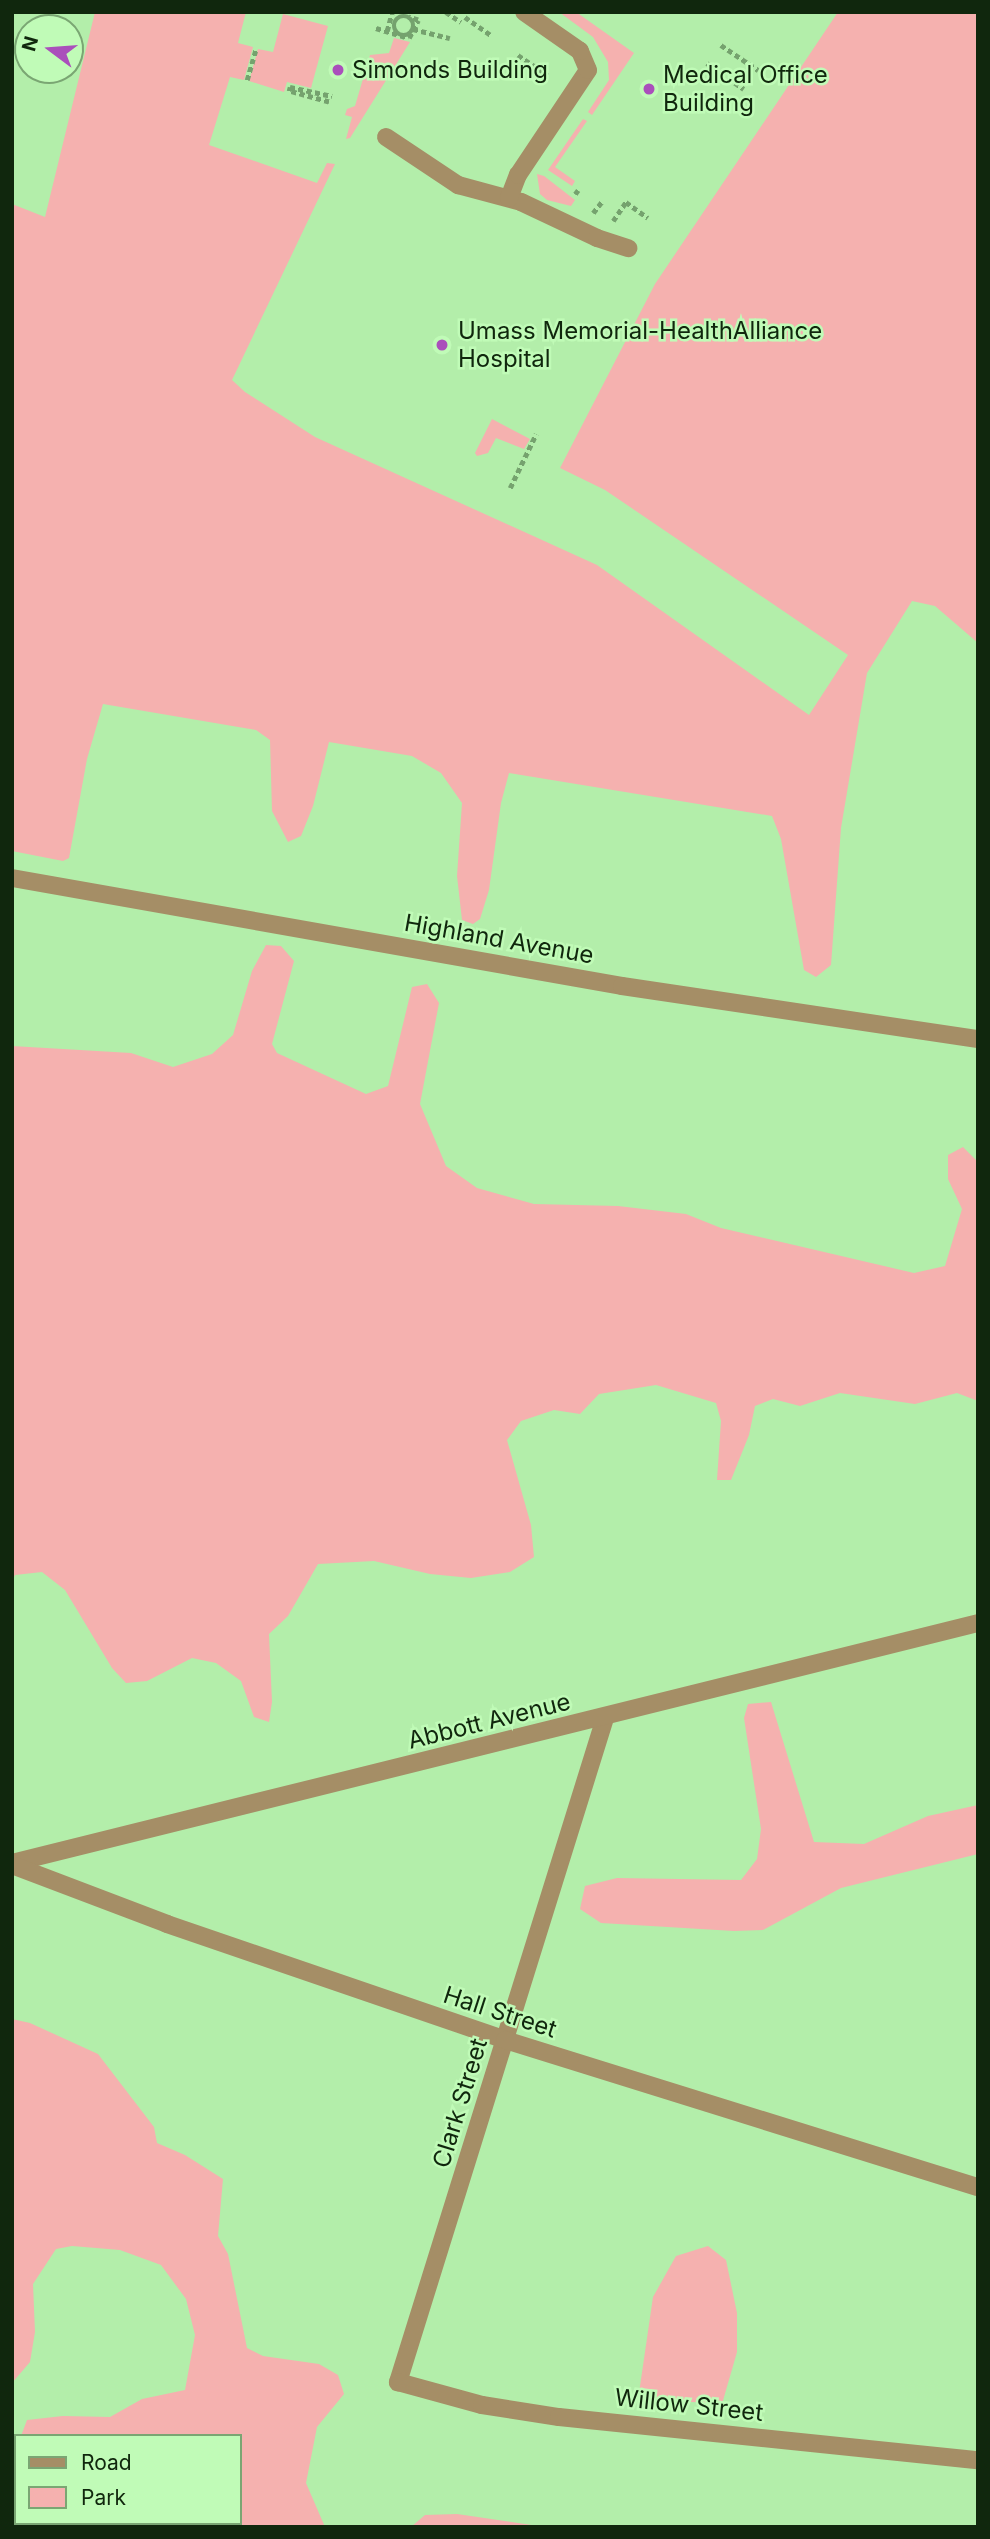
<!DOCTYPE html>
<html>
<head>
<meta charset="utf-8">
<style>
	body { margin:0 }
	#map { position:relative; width:990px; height:2539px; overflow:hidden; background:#b3eeaa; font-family:Inter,sans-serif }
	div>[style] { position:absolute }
	.green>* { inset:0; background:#f5b1af }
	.path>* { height:4.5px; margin-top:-2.25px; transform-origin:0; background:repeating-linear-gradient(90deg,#75a26e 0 5px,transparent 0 8.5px) }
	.path>.ring { margin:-2.25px; padding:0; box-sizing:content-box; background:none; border:4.5px solid #75a26e; border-radius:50% }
	.minor>* { height:18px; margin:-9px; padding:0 9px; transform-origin:9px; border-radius:9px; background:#a58e66 }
	.dots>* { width:19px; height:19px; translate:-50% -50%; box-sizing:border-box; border:4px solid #c0fbb7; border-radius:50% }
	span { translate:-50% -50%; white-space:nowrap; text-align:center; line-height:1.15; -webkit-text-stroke:5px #c0fbb7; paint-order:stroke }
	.poi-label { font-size:24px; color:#10270d }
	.left { translate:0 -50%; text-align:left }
	.street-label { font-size:24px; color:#10270d }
	.frame { position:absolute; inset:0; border:14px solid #10270d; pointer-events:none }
	.legend { position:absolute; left:14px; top:2434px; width:228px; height:91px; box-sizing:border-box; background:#c0fbb7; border:2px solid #7aa673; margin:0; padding:9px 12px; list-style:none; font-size:21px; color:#10270d }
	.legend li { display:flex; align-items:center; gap:14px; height:35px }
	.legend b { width:35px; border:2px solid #7aa673 }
	.north { position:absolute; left:14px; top:14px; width:70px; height:70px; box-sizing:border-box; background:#c0fbb7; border:2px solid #7aa673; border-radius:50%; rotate:286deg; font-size:19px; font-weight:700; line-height:28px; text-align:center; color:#10270d }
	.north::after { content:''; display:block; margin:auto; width:24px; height:32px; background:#aa4fbb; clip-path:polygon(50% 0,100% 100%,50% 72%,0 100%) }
</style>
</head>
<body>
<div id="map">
	<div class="green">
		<div style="clip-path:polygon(95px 12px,246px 12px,238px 43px,253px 47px,244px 80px,230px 77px,209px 145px,317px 183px,327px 163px,335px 164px,232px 380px,245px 392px,315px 437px,597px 565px,809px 715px,848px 655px,605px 490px,560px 468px,655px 284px,838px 12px,978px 12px,978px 643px,935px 606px,912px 601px,867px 673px,841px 828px,831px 965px,816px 977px,804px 970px,781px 839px,772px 816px,509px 773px,501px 803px,489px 890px,480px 919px,473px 924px,462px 920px,457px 876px,462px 803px,441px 773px,412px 756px,329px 742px,313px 806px,301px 836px,288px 842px,272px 811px,270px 740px,256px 730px,103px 704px,87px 759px,69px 858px,63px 861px,12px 851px,12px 204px,45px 217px)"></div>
		<div style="clip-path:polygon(559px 12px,576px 12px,634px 53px,592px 115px,588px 112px,609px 80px,608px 62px,593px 37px)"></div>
		<div style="clip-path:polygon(283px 14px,328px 26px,311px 88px,287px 82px,284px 92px,249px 81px,258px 49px,273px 52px)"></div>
		<div style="clip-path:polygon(394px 38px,410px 42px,350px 138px,346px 139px,352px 117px,345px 115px,347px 109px,355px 106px,370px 55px,389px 53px)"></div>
		<div style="clip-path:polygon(583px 119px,587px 121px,555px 167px,575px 181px,572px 186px,548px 170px)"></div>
		<div style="clip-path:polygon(537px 174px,544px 176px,575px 200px,571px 206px,547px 200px,540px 194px)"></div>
		<div style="clip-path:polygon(492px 419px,530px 439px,524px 449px,496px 438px,488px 453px,477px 456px,475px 453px)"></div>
		<div style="clip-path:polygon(266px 945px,281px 946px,294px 961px,272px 1044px,277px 1053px,366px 1094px,388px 1086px,412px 987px,427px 984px,439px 1003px,420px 1104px,446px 1166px,477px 1188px,534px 1204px,618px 1206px,686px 1214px,721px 1228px,914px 1273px,945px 1266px,962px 1209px,948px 1179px,948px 1155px,963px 1147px,978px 1162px,978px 1401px,957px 1393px,915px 1404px,840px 1393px,800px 1406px,773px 1399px,755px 1406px,749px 1435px,731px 1480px,717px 1480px,721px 1421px,716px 1403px,656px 1385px,599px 1394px,580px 1414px,554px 1410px,521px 1421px,507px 1440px,531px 1525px,534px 1557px,510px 1572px,471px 1578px,430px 1574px,374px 1561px,318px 1564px,288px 1616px,269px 1634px,272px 1702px,269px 1722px,254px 1717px,241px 1681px,216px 1663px,192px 1658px,147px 1681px,126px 1683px,112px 1668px,65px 1590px,42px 1572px,15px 1575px,12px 1582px,12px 1046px,131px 1053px,173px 1067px,212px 1054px,233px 1035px,252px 971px)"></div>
		<div style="clip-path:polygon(771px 1702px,814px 1842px,864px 1844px,928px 1816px,978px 1805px,978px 1854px,841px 1888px,763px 1930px,734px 1931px,601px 1923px,580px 1909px,585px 1886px,617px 1878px,741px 1880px,757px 1859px,761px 1829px,744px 1718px,748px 1704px)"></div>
		<div style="clip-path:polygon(12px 2019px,30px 2023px,98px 2054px,154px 2127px,157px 2143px,185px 2155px,223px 2179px,218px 2236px,228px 2254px,247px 2348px,263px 2356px,319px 2364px,338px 2375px,344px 2394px,317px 2427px,306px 2483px,325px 2527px,155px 2527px,155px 2523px,240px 2523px,240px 2436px,21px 2436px,27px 2420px,63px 2416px,110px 2417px,142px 2399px,185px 2390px,195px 2335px,186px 2299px,161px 2265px,120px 2250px,72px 2246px,56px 2249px,33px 2284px,35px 2332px,30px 2362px,12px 2383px)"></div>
		<div style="clip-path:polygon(708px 2246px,726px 2260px,737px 2313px,737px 2352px,722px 2404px,662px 2400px,639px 2393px,653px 2297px,676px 2256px)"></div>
		<div style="clip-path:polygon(457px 2514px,545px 2527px,411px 2527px,425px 2515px)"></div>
	</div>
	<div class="path">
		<div style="left:446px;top:12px;width:18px;rotate:34deg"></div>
		<div class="ring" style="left:394px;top:16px;width:15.5px;height:15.5px"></div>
		<div style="left:465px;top:17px;width:32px;rotate:35deg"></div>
		<div style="left:376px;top:28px;width:34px;rotate:17deg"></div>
		<div style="left:409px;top:38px;width:20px;rotate:-63deg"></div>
		<div style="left:418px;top:20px;width:10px;rotate:-163deg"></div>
		<div style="left:413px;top:29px;width:38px;rotate:14deg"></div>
		<div style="left:387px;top:31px;width:20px;rotate:-75deg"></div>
		<div style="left:721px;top:45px;width:45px;rotate:34deg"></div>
		<div style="left:518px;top:55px;width:36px;rotate:34deg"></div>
		<div style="left:707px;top:63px;width:45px;rotate:35.1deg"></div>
		<div style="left:247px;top:80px;width:33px;rotate:-74deg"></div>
		<div style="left:329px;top:102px;width:41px;rotate:-164.6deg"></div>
		<div style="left:289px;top:91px;width:4px;rotate:-76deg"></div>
		<div style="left:290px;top:87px;width:43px;rotate:12.1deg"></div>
		<div style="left:575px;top:194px;width:5px;rotate:-53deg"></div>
		<div style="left:593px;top:213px;width:16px;rotate:-52deg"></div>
		<div style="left:613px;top:221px;width:23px;rotate:-56deg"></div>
		<div style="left:626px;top:202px;width:27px;rotate:36deg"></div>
		<div style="left:510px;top:488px;width:60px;rotate:-64.3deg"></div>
	</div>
	<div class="minor">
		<div style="left:386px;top:137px;width:87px;rotate:33.7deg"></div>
		<div style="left:458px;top:185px;width:65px;rotate:15.1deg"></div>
		<div style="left:521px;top:202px;width:84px;rotate:25.3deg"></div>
		<div style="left:597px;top:238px;width:33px;rotate:18deg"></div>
		<div style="left:509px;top:198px;width:25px;rotate:-69deg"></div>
		<div style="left:518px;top:175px;width:126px;rotate:-56.3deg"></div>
		<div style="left:588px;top:70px;width:21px;rotate:-113deg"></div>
		<div style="left:580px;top:51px;width:68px;rotate:-145.1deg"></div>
		<div style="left:12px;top:878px;width:619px;rotate:10.04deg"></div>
		<div style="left:622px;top:986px;width:360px;rotate:8.5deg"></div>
		<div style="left:605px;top:1718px;width:696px;rotate:107.31deg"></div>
		<div style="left:398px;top:2382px;width:87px;rotate:15.3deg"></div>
		<div style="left:482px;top:2405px;width:78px;rotate:8.9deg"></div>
		<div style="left:559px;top:2417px;width:421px;rotate:5.9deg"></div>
		<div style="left:12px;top:1863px;width:995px;rotate:-13.95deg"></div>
		<div style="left:12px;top:1865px;width:166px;rotate:20.8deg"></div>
		<div style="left:167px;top:1924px;width:357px;rotate:18.9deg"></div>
		<div style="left:505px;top:2040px;width:495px;rotate:17.3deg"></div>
	</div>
	<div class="dots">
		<div style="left:338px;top:70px;background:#aa4fbb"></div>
		<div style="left:649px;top:89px;background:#aa4fbb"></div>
		<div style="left:442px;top:345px;background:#aa4fbb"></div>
	</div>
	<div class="poi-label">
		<span class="left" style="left:352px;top:70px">Simonds Building</span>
		<span class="left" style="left:663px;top:89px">Medical Office<br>Building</span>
		<span class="left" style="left:458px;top:345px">Umass Memorial-HealthAlliance<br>Hospital</span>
	</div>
	<div class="street-label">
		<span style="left:499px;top:939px;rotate:10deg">Highland Avenue</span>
		<span style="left:489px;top:1721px;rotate:-14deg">Abbott Avenue</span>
		<span style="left:500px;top:2012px;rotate:18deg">Hall Street</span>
		<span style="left:460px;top:2103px;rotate:-73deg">Clark Street</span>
		<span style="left:689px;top:2405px;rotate:6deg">Willow Street</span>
	</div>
	<div class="frame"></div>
	<ul class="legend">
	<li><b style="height:9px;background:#a58e66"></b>Road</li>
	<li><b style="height:19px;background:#f5b1af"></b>Park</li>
	</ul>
	<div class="north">N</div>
</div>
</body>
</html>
